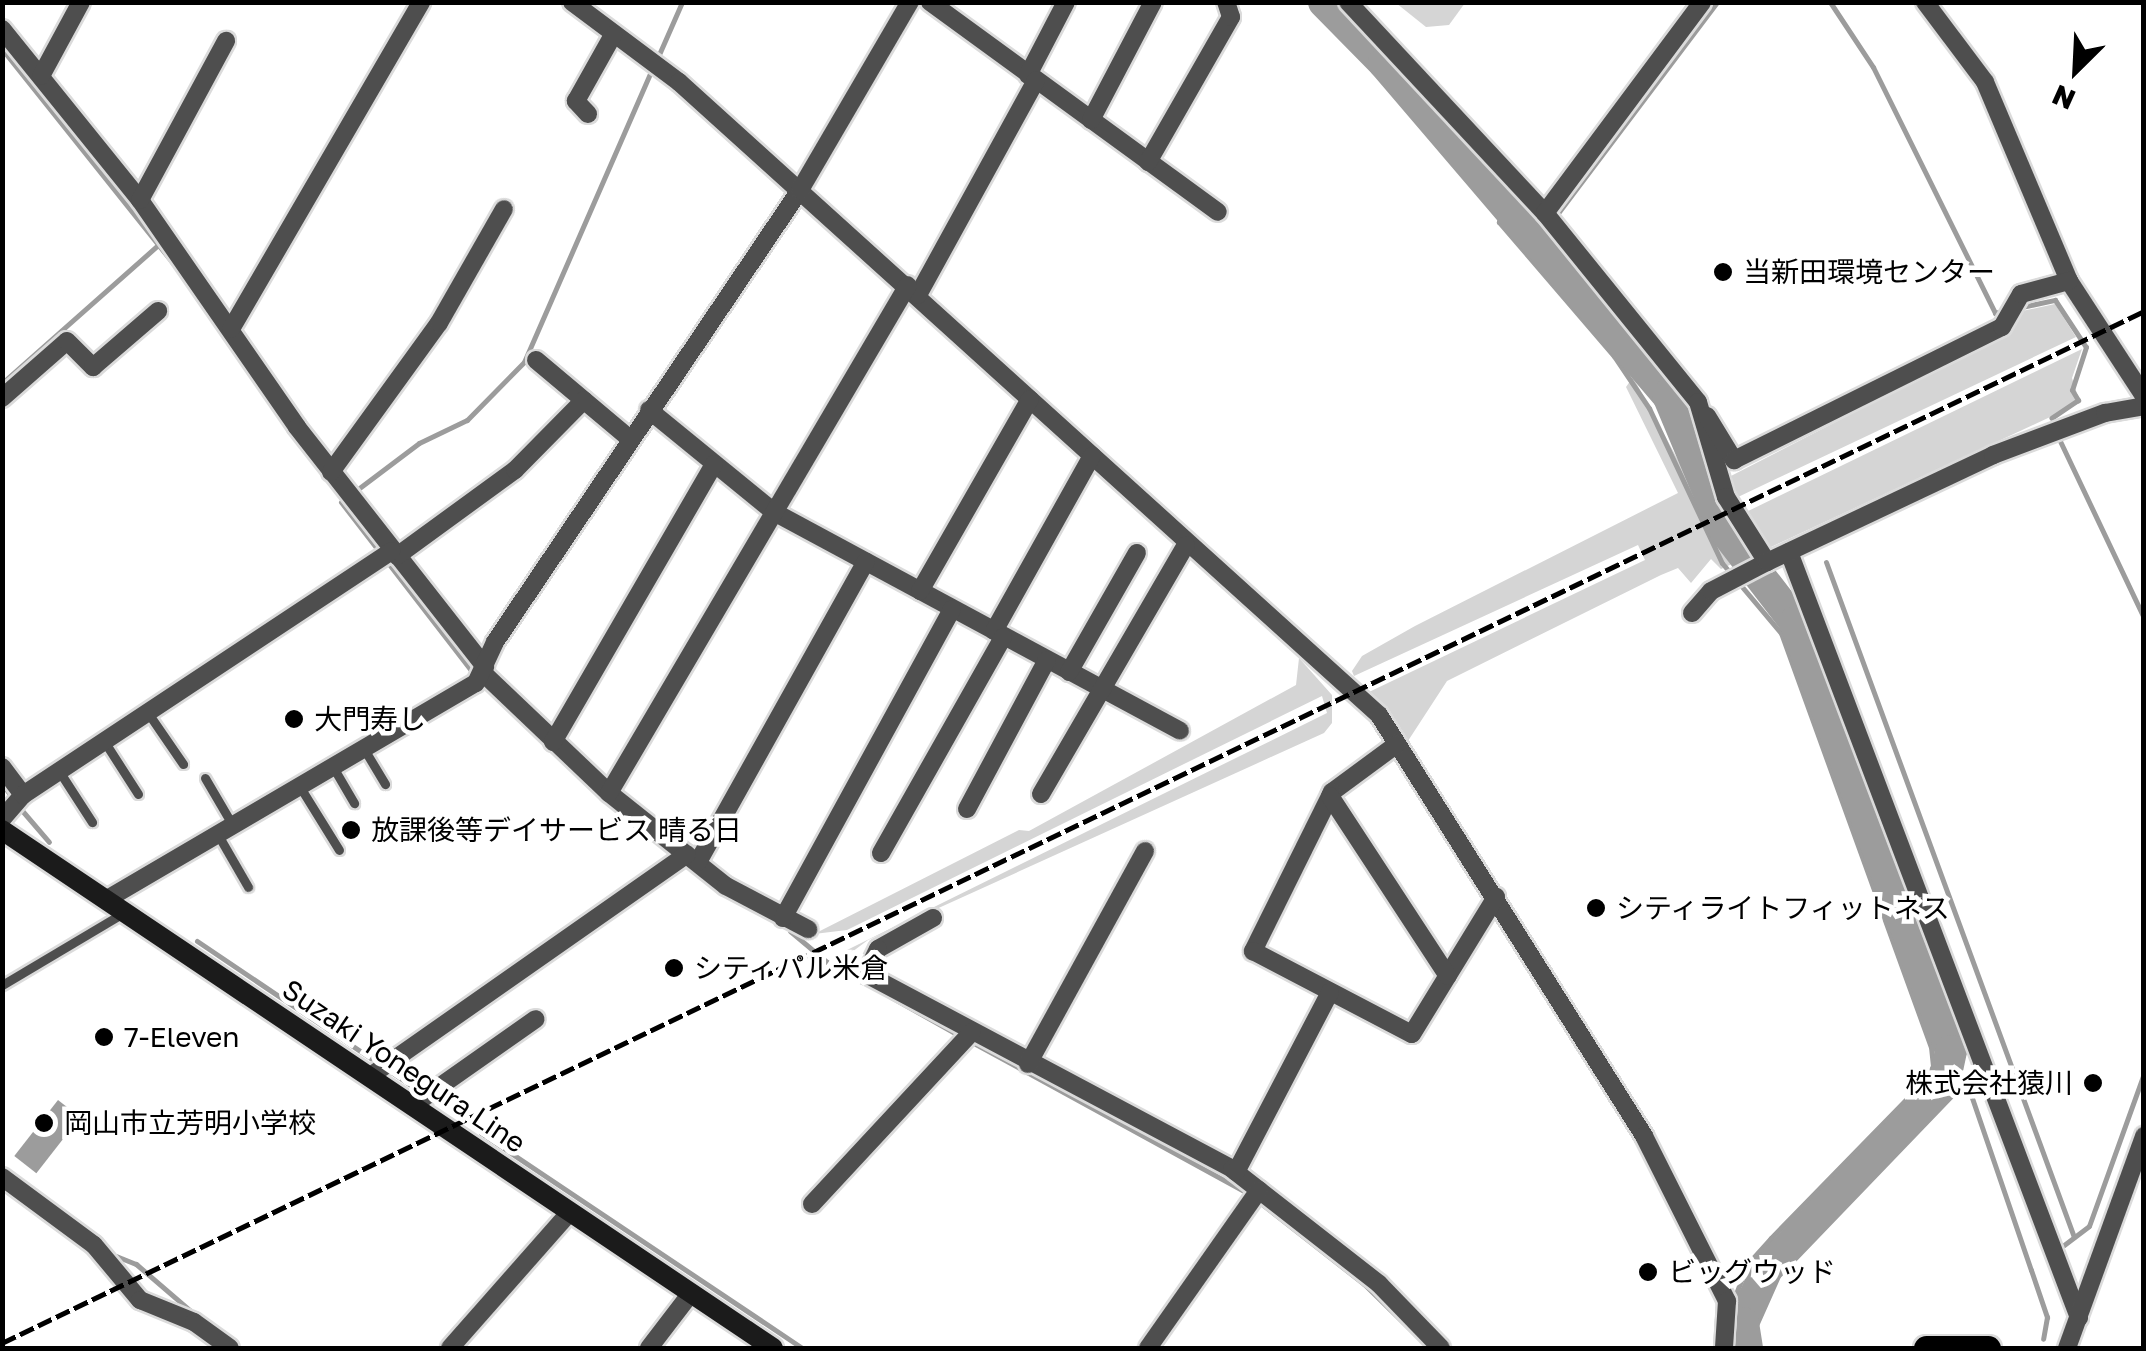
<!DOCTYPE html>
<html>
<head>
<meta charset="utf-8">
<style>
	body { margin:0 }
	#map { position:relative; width:2146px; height:1351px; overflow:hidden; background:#fff; font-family:"Golos Text","Noto Sans JP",sans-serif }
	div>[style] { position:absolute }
	.green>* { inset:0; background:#d5d5d5 }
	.water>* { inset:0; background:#9c9c9c; transform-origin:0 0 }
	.stream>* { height:5px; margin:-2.5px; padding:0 2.5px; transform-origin:2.5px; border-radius:2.5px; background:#9c9c9c }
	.river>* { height:32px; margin:-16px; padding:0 16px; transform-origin:16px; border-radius:16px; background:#9c9c9c }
	.roads { filter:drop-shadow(2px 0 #dbdbdb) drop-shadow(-2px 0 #dbdbdb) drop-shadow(0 2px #dbdbdb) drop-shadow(0 -2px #dbdbdb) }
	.lane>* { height:9px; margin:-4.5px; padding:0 4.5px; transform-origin:4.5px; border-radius:4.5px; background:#4e4e4e }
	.street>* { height:18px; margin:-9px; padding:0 9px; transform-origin:9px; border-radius:9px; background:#4e4e4e }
	.secondary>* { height:20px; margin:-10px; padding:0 10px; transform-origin:10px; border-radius:10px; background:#1b1b1b }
	.primary>* { height:25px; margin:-12.5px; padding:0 12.5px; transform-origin:12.5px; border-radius:12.5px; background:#000 }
	.rail>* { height:5px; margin-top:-2.5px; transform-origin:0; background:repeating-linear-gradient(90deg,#000 0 15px,transparent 0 20px) }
	.dots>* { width:28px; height:28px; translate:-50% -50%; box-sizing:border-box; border:5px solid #fff; border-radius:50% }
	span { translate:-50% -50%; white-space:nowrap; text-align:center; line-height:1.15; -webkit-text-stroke:9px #fff; paint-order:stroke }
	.poi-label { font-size:28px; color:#000 }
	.left { translate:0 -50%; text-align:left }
	.right { translate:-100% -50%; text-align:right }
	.street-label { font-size:28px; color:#000 }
	.frame { position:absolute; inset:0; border:5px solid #000; pointer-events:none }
	.north { position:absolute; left:2026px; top:20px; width:100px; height:100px; -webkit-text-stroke:8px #fff; paint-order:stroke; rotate:204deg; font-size:28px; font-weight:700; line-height:40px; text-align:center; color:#000 }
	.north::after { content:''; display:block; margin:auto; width:35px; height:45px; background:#000; clip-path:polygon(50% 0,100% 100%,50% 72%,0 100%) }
</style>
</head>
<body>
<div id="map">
	<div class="green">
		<div style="clip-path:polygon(1396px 3px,1465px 3px,1449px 25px,1426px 27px)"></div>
		<div style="clip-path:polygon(2055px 304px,2076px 337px,1738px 497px,1729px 485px,1727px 478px,2012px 331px,2022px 311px)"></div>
		<div style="clip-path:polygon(2082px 349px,2072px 378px,2080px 403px,1769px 548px,1742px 514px)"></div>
		<div style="clip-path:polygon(1633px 377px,1734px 563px,1721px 569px,1711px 559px,1691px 583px,1678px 568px,1661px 575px,1447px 681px,1406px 744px,1369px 692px,1645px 560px,1638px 545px,1354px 676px,1352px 671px,1362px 656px,1415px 626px,1678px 493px,1626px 387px)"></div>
		<div style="clip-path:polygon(1299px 658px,1332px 695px,1332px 723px,1324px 733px,868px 940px,848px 955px,845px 951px,1327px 713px,1322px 696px,847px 930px,814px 934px,1019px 830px,1029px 831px,1296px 685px)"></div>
	</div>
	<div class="water">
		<div style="left:58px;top:1100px;width:28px;height:71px;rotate:38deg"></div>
	</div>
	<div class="stream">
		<div style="left:1830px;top:2px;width:78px;rotate:56.5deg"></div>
		<div style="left:1873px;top:67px;width:275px;rotate:63.6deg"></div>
		<div style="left:1995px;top:313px;width:11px;rotate:-15deg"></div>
		<div style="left:2px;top:49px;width:284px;rotate:51.4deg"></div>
		<div style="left:179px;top:271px;width:282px;rotate:54.2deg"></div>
		<div style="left:657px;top:59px;width:62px;rotate:-66.3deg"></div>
		<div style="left:1505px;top:202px;width:21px;rotate:107deg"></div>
		<div style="left:1499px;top:222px;width:177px;rotate:49.4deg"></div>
		<div style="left:1614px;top:356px;width:63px;rotate:56.1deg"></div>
		<div style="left:1649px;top:408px;width:171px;rotate:64.8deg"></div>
		<div style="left:1722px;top:563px;width:92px;rotate:49.9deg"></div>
		<div style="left:1781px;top:633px;width:440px;rotate:70.1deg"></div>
		<div style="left:1931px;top:1047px;width:19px;rotate:84deg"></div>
		<div style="left:1933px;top:1066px;width:16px;rotate:120deg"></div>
		<div style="left:1925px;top:1080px;width:221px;rotate:134.3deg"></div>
		<div style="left:1771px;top:1238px;width:36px;rotate:132deg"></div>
		<div style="left:1747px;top:1265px;width:39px;rotate:111deg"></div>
		<div style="left:1555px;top:217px;width:269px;rotate:-53deg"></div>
		<div style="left:1538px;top:240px;width:17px;rotate:-54deg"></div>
		<div style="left:2017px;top:308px;width:39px;rotate:-12deg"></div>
		<div style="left:2055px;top:300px;width:56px;rotate:56.6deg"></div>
		<div style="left:2086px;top:347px;width:45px;rotate:108deg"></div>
		<div style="left:2072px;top:390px;width:12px;rotate:59deg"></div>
		<div style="left:2078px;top:400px;width:32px;rotate:146deg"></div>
		<div style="left:2px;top:383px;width:208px;rotate:-41.5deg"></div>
		<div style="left:2060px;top:441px;width:196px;rotate:64.6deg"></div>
		<div style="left:358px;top:489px;width:76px;rotate:-37deg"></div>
		<div style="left:419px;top:443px;width:53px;rotate:-25.6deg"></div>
		<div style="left:467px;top:420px;width:81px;rotate:-45.5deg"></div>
		<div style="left:524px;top:362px;width:320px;rotate:-66.4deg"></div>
		<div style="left:341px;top:502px;width:217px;rotate:52.3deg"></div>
		<div style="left:1826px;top:562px;width:719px;rotate:69.83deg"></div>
		<div style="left:2px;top:784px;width:18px;rotate:52deg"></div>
		<div style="left:19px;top:807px;width:46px;rotate:49.4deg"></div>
		<div style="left:790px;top:931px;width:48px;rotate:40deg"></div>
		<div style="left:827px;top:962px;width:38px;rotate:25deg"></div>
		<div style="left:197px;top:941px;width:272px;rotate:34deg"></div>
		<div style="left:891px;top:997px;width:79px;rotate:29.5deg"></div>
		<div style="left:970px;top:1041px;width:318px;rotate:28.7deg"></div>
		<div style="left:1952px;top:1070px;width:31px;rotate:53deg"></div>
		<div style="left:1971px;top:1095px;width:185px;rotate:71.1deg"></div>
		<div style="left:2031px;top:1270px;width:50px;rotate:71.2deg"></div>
		<div style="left:2047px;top:1317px;width:22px;rotate:100deg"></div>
		<div style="left:481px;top:1133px;width:386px;rotate:33.8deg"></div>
		<div style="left:1258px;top:1201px;width:135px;rotate:38.1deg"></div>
		<div style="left:1364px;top:1284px;width:90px;rotate:44.5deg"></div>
		<div style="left:2060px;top:1248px;width:36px;rotate:-37deg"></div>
		<div style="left:2089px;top:1226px;width:163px;rotate:-70.2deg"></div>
		<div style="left:116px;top:1256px;width:22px;rotate:22deg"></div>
		<div style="left:136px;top:1264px;width:75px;rotate:40.7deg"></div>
	</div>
	<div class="river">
		<div style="left:1324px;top:2px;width:86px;rotate:45.5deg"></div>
		<div style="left:1384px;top:63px;width:437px;rotate:49.5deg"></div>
		<div style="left:1668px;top:395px;width:147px;rotate:67.3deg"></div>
		<div style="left:1725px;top:531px;width:115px;rotate:52.4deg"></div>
		<div style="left:1795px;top:622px;width:456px;rotate:70deg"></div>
		<div style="left:1951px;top:1051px;width:35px;rotate:102deg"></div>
		<div style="left:1944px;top:1085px;width:255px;rotate:133.9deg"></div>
		<div style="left:1767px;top:1269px;width:59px;rotate:114deg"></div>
		<div style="left:1743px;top:1323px;width:25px;rotate:81deg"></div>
	</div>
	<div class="roads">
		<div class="lane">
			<div style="left:148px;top:713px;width:62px;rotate:55.5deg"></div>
			<div style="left:104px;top:741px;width:63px;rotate:57.3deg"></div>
			<div style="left:364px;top:749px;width:41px;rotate:59deg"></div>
			<div style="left:333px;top:767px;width:42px;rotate:59.7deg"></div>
			<div style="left:59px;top:771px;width:61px;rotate:57.1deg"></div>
			<div style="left:205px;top:778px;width:56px;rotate:59.7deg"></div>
			<div style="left:300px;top:787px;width:74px;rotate:58.2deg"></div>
			<div style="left:218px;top:835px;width:60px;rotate:60deg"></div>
			<div style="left:2px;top:985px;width:143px;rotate:-30.7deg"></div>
		</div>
		<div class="street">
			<div style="left:572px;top:2px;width:134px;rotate:36.8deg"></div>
			<div style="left:679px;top:82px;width:944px;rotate:42.12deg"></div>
			<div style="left:1379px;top:715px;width:497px;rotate:57.8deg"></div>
			<div style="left:1644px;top:1136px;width:185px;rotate:63.3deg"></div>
			<div style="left:1727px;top:1301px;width:47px;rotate:93.7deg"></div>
			<div style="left:930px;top:2px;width:356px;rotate:36.1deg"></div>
			<div style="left:1348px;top:2px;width:289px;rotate:47deg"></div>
			<div style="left:1545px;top:213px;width:243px;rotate:51deg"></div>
			<div style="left:1698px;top:402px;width:99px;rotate:73.6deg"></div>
			<div style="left:1726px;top:497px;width:77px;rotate:57.8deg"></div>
			<div style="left:1925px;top:2px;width:100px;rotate:53.1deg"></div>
			<div style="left:1985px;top:82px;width:216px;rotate:67.1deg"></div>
			<div style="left:2069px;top:281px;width:137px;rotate:56.9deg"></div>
			<div style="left:2px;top:29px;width:220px;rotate:51.1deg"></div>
			<div style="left:140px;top:200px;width:276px;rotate:55.3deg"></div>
			<div style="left:297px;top:427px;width:305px;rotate:51.9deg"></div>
			<div style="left:1028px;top:75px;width:82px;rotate:-62.5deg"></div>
			<div style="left:41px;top:76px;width:84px;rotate:-61.6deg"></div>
			<div style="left:588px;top:114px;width:18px;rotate:-133deg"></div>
			<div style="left:576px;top:101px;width:76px;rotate:-60.7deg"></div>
			<div style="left:1091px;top:120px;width:133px;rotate:-62.3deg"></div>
			<div style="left:1148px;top:162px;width:167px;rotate:-60.2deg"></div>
			<div style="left:1231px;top:17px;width:16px;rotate:-108deg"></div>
			<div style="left:140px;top:200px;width:181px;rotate:-61.6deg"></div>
			<div style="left:1545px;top:213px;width:263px;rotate:-53.3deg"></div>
			<div style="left:918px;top:295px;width:245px;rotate:-61.2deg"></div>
			<div style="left:231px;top:329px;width:378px;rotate:-59.8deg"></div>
			<div style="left:536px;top:360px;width:123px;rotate:40deg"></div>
			<div style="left:2px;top:398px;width:86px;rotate:-41.2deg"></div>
			<div style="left:67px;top:341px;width:37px;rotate:45deg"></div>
			<div style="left:93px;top:367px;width:86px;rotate:-40.7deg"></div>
			<div style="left:649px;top:410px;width:161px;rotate:39.2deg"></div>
			<div style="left:774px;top:512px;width:461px;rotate:28.3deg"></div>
			<div style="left:1707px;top:416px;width:52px;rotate:58.5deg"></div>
			<div style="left:1734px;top:460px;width:299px;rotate:-26.4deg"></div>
			<div style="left:2002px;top:327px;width:38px;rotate:-60deg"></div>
			<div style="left:2021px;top:294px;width:50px;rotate:-15.2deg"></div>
			<div style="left:331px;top:472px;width:184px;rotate:-54.1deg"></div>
			<div style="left:439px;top:323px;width:131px;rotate:-60.3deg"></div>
			<div style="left:1789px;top:552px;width:819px;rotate:69.26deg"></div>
			<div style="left:397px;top:556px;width:146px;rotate:-36.1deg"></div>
			<div style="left:515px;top:470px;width:98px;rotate:-45.4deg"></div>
			<div style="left:920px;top:591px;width:221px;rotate:-60.2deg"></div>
			<div style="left:1692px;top:613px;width:29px;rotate:-49deg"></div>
			<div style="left:1711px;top:591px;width:63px;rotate:-27.4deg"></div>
			<div style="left:1767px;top:562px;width:250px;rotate:-25.3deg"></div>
			<div style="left:1993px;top:455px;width:120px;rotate:-20.6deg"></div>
			<div style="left:2105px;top:413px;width:40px;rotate:-10deg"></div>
			<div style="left:994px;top:631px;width:201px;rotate:-60.8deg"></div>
			<div style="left:482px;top:672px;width:175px;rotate:43.6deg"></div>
			<div style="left:609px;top:793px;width:149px;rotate:38.5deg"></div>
			<div style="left:726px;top:886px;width:93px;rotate:27.7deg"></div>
			<div style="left:1069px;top:672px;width:137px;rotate:-60.3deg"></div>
			<div style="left:553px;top:742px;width:321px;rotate:-59.9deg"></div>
			<div style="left:1397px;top:744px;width:81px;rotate:143.6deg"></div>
			<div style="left:1332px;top:792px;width:178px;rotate:116.4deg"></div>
			<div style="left:1253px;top:951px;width:179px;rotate:27.6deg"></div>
			<div style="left:1412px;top:1034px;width:161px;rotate:-58.5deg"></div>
			<div style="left:2px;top:767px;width:35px;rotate:53deg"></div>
			<div style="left:609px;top:793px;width:589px;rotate:-59.52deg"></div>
			<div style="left:1041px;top:794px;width:288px;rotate:-59.8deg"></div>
			<div style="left:1330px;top:796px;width:215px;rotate:56.8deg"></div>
			<div style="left:967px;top:809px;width:169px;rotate:-61.8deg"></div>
			<div style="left:2px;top:819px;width:32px;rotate:-49deg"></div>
			<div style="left:23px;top:795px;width:442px;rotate:-33.5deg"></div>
			<div style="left:881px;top:853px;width:248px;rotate:-60.5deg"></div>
			<div style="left:698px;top:862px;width:344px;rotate:-60.8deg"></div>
			<div style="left:109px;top:898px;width:425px;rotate:-30.4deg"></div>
			<div style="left:476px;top:683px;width:45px;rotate:-65.1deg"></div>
			<div style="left:495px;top:642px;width:545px;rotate:-55.99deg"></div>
			<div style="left:800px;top:190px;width:218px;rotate:-59.7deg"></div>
			<div style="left:783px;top:918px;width:352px;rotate:-61.3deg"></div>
			<div style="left:933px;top:918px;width:63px;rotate:150.6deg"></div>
			<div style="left:878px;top:949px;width:28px;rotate:116deg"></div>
			<div style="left:866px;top:974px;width:415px;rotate:28deg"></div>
			<div style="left:1232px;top:1169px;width:187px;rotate:38deg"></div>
			<div style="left:1379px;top:1284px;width:89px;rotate:45.9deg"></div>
			<div style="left:1028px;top:1064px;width:243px;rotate:-61.2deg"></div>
			<div style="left:369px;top:1077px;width:388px;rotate:-35deg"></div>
			<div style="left:412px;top:1106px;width:151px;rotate:-35.1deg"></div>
			<div style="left:1236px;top:1172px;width:203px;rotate:-62.4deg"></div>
			<div style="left:2px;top:1177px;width:114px;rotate:36.5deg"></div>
			<div style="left:94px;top:1245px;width:72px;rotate:50.1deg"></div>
			<div style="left:140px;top:1300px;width:58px;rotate:22.2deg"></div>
			<div style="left:194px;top:1322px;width:44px;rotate:35.8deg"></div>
			<div style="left:812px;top:1204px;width:235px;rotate:-47.1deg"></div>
			<div style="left:450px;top:1348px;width:181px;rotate:-48.6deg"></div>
			<div style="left:649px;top:1348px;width:69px;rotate:-52.6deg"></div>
			<div style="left:1148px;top:1348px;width:193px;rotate:-54.9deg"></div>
			<div style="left:2067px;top:1348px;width:226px;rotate:-70deg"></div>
		</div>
		<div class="secondary">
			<div style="left:2px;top:830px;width:929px;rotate:33.9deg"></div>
		</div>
		<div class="primary">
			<div style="left:1926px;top:1348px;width:62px"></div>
		</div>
	</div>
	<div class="rail">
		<div style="left:2px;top:1343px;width:2378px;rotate:-25.72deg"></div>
	</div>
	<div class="dots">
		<div style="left:1723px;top:272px;background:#000"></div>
		<div style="left:294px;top:719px;background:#000"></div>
		<div style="left:351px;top:830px;background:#000"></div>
		<div style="left:1596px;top:908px;background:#000"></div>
		<div style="left:674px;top:968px;background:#000"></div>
		<div style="left:104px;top:1037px;background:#000"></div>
		<div style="left:2093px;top:1083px;background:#000"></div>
		<div style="left:44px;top:1123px;background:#000"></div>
		<div style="left:1648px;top:1272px;background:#000"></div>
	</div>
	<div class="poi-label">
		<span class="left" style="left:1743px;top:272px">当新田環境センター</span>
		<span class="left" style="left:314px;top:719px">大門寿し</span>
		<span class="left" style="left:371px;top:830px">放課後等デイサービス 晴る日</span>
		<span class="left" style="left:1616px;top:908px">シティライトフィットネス</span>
		<span class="left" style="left:694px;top:968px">シティパル米倉</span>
		<span class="left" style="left:124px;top:1037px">7-Eleven</span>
		<span class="right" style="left:2073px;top:1083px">株式会社猿川</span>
		<span class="left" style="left:64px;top:1123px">岡山市立芳明小学校</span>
		<span class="left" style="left:1668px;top:1272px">ビッグウッド</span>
	</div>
	<div class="street-label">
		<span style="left:404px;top:1066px;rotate:34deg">Suzaki Yonegura Line</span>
	</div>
	<div class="frame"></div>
	<div class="north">N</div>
</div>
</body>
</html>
